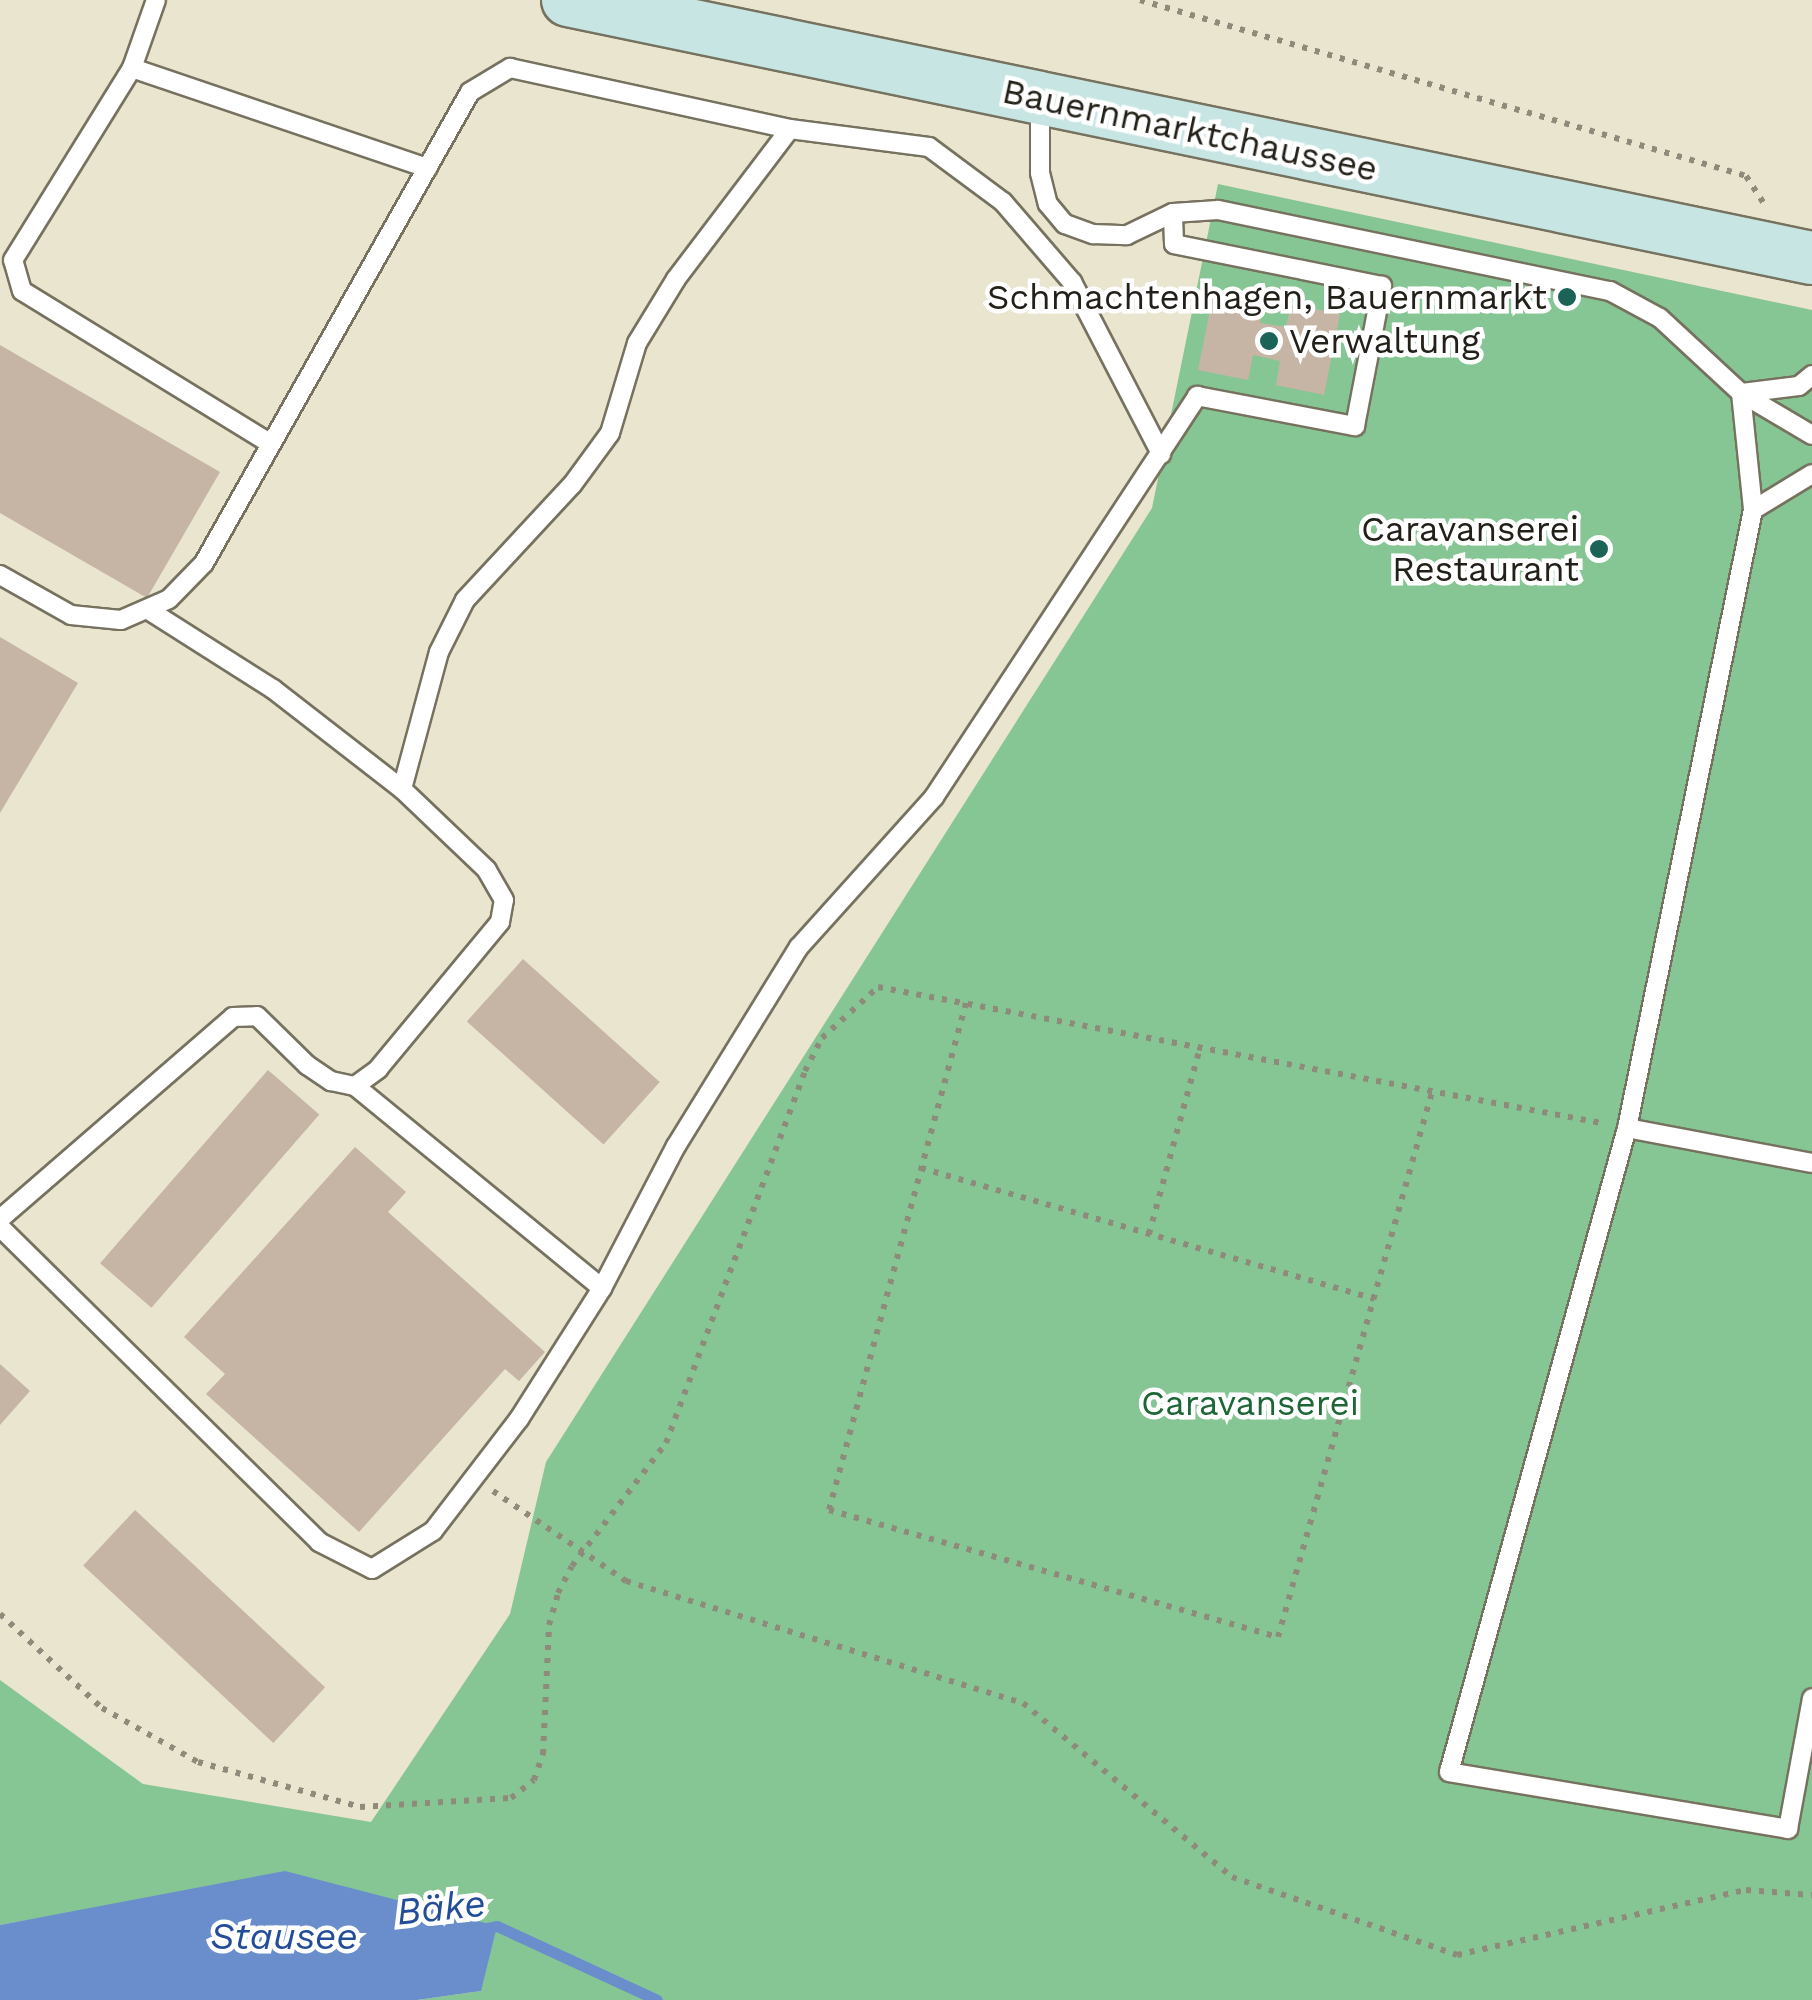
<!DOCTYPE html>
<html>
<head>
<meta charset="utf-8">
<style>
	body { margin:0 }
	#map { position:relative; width:1812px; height:2000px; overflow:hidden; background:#eae5cf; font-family:"Work Sans",sans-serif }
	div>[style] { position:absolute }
	.green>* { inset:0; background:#86c694 }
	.water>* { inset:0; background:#6a8ecc }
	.stream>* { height:11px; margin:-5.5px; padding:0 5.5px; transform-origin:5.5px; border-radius:5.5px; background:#6a8ecc }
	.building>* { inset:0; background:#c6b5a5; transform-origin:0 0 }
	.path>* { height:6px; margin-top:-3px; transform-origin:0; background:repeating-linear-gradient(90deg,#8e8b7b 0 5px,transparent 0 13px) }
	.roads { filter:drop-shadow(2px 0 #76725f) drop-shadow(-2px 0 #76725f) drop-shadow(0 2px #76725f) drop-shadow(0 -2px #76725f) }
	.lane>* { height:18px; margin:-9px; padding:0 9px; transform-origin:9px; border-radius:9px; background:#fff }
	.secondary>* { height:52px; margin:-26px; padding:0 26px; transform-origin:26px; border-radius:26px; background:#c6e5e3 }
	.dots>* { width:28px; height:28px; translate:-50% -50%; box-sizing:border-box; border:5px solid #fff; border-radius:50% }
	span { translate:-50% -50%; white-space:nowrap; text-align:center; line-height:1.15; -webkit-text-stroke:9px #fff; paint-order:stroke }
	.street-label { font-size:35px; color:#222018 }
	.poi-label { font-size:35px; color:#222018 }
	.right { translate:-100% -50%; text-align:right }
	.left { translate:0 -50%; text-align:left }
	.park-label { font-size:35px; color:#1d6635 }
	.water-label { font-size:38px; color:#234d99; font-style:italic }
</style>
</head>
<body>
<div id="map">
	<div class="green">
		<div style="clip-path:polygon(1218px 184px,1812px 310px,1812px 2000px,417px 2000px,481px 1991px,132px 1902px,0 1925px,0 1680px,143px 1784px,371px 1822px,510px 1614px,546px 1462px,1152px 508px)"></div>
	</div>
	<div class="water">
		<div style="clip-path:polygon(285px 1871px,497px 1926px,481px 1991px,417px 2000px,0 2000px,0 1925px)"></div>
	</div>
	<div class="stream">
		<div style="left:482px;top:1929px;width:15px;rotate:-11deg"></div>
		<div style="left:497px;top:1926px;width:176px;rotate:24.8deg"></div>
	</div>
	<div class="building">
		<div style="clip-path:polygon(1214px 290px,1265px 300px,1260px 323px,1286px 327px,1291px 304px,1340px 314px,1324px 395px,1276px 385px,1280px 361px,1253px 355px,1248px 380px,1198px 370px)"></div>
		<div style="clip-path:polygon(0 345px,220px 472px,147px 598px,0 513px)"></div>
		<div style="clip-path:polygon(0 637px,78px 683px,0 813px)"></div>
		<div style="left:523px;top:959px;width:184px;height:84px;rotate:42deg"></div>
		<div style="left:268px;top:1070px;width:68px;height:256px;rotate:41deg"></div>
		<div style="clip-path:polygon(355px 1147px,406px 1192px,388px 1212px,545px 1352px,519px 1381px,505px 1369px,359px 1532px,206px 1394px,225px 1374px,184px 1337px)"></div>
		<div style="clip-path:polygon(0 1364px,30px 1391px,0 1425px)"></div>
		<div style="left:135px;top:1510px;width:260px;height:76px;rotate:43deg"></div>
	</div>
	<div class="path">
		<div style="left:1140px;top:0;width:631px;rotate:16.19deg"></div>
		<div style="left:1746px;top:176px;width:33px;rotate:57deg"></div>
		<div style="left:966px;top:1003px;width:525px;rotate:105.12deg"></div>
		<div style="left:829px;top:1510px;width:467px;rotate:15.8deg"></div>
		<div style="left:1278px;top:1637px;width:566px;rotate:-74.22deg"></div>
		<div style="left:921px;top:1168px;width:472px;rotate:16.1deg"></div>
		<div style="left:1149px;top:1234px;width:193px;rotate:-74.7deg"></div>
		<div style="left:493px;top:1491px;width:161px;rotate:34.1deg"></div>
		<div style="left:626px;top:1581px;width:415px;rotate:17.1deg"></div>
		<div style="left:1023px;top:1703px;width:272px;rotate:39.8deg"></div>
		<div style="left:1232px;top:1877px;width:238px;rotate:19.1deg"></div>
		<div style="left:1457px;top:1955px;width:296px;rotate:-12.7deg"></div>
		<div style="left:1746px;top:1890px;width:66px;rotate:4.3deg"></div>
		<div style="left:0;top:1614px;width:139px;rotate:42.7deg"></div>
		<div style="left:102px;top:1708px;width:110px;rotate:29.4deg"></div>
		<div style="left:198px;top:1762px;width:168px;rotate:15.5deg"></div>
		<div style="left:360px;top:1807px;width:151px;rotate:-3.4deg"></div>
		<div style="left:511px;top:1798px;width:29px;rotate:-38deg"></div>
		<div style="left:534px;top:1780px;width:28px;rotate:-71deg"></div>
		<div style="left:543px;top:1754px;width:129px;rotate:-87.3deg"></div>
		<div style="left:549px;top:1625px;width:33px;rotate:-74deg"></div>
		<div style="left:558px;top:1593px;width:30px;rotate:-63deg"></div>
		<div style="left:572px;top:1566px;width:155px;rotate:-52.6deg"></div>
		<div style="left:666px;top:1443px;width:397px;rotate:-69.5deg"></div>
		<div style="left:805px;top:1071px;width:37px;rotate:-63deg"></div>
		<div style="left:822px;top:1038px;width:76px;rotate:-42.3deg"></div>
		<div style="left:878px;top:987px;width:736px;rotate:10.65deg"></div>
	</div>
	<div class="roads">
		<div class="lane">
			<div style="left:132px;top:68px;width:72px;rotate:-70.6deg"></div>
			<div style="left:1040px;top:105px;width:68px;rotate:90deg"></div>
			<div style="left:1040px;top:173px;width:32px;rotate:76deg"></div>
			<div style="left:1048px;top:204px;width:26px;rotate:50deg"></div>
			<div style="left:1065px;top:224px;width:30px;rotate:20deg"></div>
			<div style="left:1093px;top:234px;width:34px;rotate:2deg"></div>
			<div style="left:1127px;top:235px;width:51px;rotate:-25.6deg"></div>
			<div style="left:1173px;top:213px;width:45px;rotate:-3.8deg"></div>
			<div style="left:1218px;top:210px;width:400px;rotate:11.7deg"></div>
			<div style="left:1610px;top:291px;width:57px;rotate:28.4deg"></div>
			<div style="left:1660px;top:318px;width:110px;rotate:42.8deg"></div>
			<div style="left:1741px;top:393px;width:82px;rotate:30.6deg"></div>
			<div style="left:1741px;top:393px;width:118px;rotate:84.1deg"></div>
			<div style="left:1753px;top:510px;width:631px;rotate:101.52deg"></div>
			<div style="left:1627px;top:1128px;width:668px;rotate:105.45deg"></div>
			<div style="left:1449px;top:1772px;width:344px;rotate:9.5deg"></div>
			<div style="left:1788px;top:1829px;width:133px;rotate:-79.6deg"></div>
			<div style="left:1742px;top:393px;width:57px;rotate:-7deg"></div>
			<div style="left:1799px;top:386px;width:17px;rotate:-40deg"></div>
			<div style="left:271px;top:444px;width:292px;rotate:-148.4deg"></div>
			<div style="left:22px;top:291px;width:32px;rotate:-106deg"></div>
			<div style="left:13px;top:260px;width:226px;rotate:-58.2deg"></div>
			<div style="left:132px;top:68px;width:312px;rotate:18.7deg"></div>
			<div style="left:1753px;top:510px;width:69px;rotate:-31.4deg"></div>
			<div style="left:0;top:575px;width:81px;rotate:29.4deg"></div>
			<div style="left:71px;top:615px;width:50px;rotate:5.7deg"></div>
			<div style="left:121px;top:620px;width:52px;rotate:-23.6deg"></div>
			<div style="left:169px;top:599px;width:50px;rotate:-45.8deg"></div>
			<div style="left:204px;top:563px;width:541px;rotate:-60.54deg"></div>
			<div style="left:470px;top:92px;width:47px;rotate:-31deg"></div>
			<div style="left:510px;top:68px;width:287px;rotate:12.3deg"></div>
			<div style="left:790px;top:129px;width:140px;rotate:7.4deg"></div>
			<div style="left:929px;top:147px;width:92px;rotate:36.6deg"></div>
			<div style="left:1003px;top:202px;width:106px;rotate:49.2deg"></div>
			<div style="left:1072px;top:282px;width:194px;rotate:62.6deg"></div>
			<div style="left:402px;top:789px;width:142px;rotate:-74.9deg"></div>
			<div style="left:439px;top:652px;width:58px;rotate:-63.4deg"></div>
			<div style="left:465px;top:600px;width:157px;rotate:-47.1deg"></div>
			<div style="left:572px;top:485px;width:64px;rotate:-53.8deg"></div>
			<div style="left:610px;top:433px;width:94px;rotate:-73.3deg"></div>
			<div style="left:637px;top:343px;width:75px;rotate:-58.6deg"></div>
			<div style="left:676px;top:279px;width:188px;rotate:-52.8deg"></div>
			<div style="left:355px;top:1086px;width:319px;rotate:39.3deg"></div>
			<div style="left:1627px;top:1128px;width:188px;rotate:10.7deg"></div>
			<div style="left:0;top:1219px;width:308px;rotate:-40.9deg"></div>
			<div style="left:233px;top:1017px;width:24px;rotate:-2deg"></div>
			<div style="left:257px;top:1016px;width:70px;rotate:44.4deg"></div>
			<div style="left:307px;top:1065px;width:29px;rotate:34deg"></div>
			<div style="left:331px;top:1081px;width:25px;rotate:12deg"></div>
			<div style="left:355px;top:1086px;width:29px;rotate:-36deg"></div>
			<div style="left:378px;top:1069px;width:191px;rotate:-50.3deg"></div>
			<div style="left:500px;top:922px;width:22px;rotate:-80deg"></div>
			<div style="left:504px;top:900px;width:34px;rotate:-120deg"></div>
			<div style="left:487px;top:870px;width:117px;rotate:-136.4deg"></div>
			<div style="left:402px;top:789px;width:163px;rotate:-142.2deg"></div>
			<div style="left:273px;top:689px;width:149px;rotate:-147.6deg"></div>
			<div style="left:0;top:1227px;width:448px;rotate:44.6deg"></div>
			<div style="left:319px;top:1542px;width:59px;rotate:27deg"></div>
			<div style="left:372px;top:1569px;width:72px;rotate:-31.9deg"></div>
			<div style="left:433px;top:1531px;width:141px;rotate:-52.5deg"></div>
			<div style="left:519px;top:1419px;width:155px;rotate:-57.6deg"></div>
			<div style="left:602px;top:1288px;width:160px;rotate:-62.5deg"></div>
			<div style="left:676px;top:1146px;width:234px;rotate:-58.3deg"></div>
			<div style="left:799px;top:947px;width:202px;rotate:-48deg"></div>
			<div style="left:934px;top:797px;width:480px;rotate:-56.7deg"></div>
			<div style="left:1197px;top:396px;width:161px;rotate:10.8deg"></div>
			<div style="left:1355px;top:426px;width:143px;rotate:-79.1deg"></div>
			<div style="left:1382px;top:286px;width:212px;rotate:-168.6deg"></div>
			<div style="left:1174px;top:244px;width:31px;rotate:-92deg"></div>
		</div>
		<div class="secondary">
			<div style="left:568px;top:0;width:1270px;rotate:11.72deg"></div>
		</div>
	</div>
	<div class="dots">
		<div style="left:1567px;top:297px;background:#1b6357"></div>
		<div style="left:1269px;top:341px;background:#1b6357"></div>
		<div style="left:1599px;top:549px;background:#1b6357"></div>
	</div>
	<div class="street-label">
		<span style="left:1190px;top:130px;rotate:12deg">Bauernmarktchaussee</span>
	</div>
	<div class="poi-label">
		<span class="right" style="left:1547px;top:297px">Schmachtenhagen, Bauernmarkt</span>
		<span class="left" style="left:1289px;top:341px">Verwaltung</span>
		<span class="right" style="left:1579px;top:549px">Caravanserei<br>Restaurant</span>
	</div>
	<div class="park-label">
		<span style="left:1250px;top:1403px">Caravanserei</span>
	</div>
	<div class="water-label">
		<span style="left:441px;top:1908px;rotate:-6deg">Bäke</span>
		<span style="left:284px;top:1937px">Stausee</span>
	</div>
</div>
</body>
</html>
